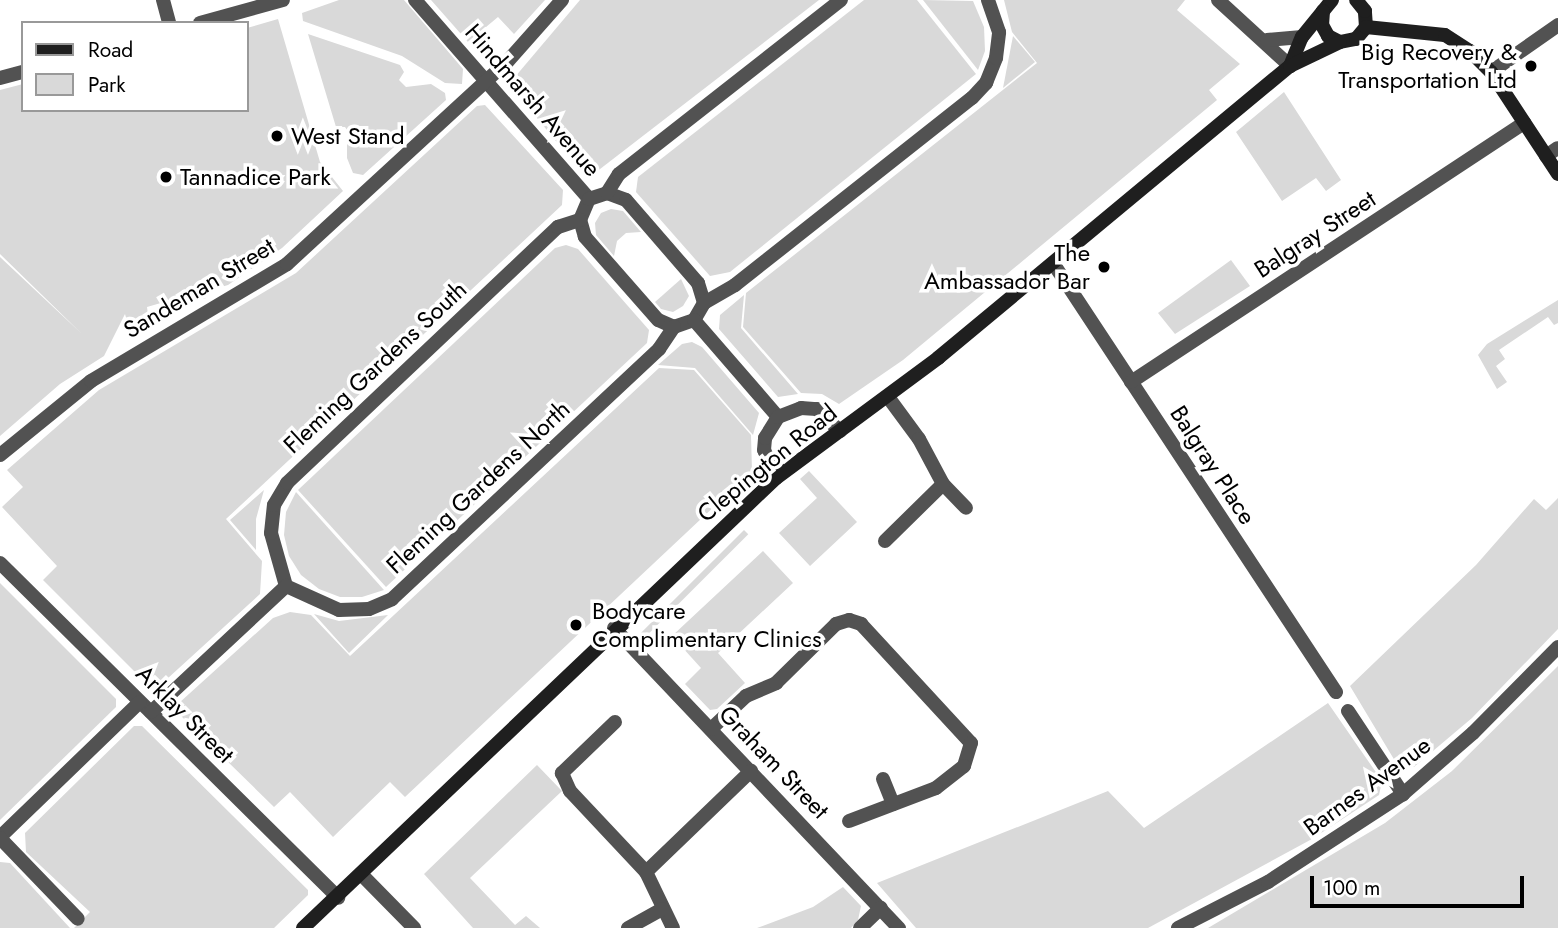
<!DOCTYPE html>
<html>
<head>
<meta charset="utf-8">
<style>
	body { margin:0 }
	#map { position:relative; width:1558px; height:928px; overflow:hidden; background:#fff; font-family:Jost,sans-serif }
	div>[style] { position:absolute }
	.green>* { inset:0; background:#d9d9d9; transform-origin:0 0 }
	.street>* { height:14px; margin:-7px; padding:0 7px; transform-origin:7px; border-radius:7px; background:#525252 }
	.secondary>* { height:14px; margin:-7px; padding:0 7px; transform-origin:7px; border-radius:7px; background:#1f1f1f }
	.dots>* { width:19px; height:19px; translate:-50% -50%; box-sizing:border-box; border:4px solid #fff; border-radius:50% }
	span { translate:-50% -50%; white-space:nowrap; text-align:center; line-height:1.15; -webkit-text-stroke:7px #fff; paint-order:stroke }
	.poi-label { font-size:24px; color:#000 }
	.right { translate:-100% -50%; text-align:right }
	.left { translate:0 -50%; text-align:left }
	.street-label { font-size:24px; color:#000 }
	.legend { position:absolute; left:21px; top:21px; width:228px; height:91px; box-sizing:border-box; background:#fff; border:2px solid #999; margin:0; padding:9px 12px; list-style:none; font-size:21px; color:#000 }
	.legend li { display:flex; align-items:center; gap:14px; height:35px }
	.legend b { width:35px; border:2px solid #999 }
	.scale { position:absolute; left:1310px; top:876px; width:214px; height:32px; box-sizing:border-box; border:4px solid #000; border-top:0; padding-left:9px; font-size:21px; line-height:24px; white-space:nowrap; color:#000; -webkit-text-stroke:5px #fff; paint-order:stroke }
</style>
</head>
<body>
<div id="map">
	<div class="green">
		<div style="clip-path:polygon(339px 0,404px 0,463px 69px,462px 84px,445px 83px,402px 56px,303px 21px,302px 13px)"></div>
		<div style="clip-path:polygon(431px 0,545px 0,514px 34px,498px 17px,468px 42px)"></div>
		<div style="clip-path:polygon(580px 0,819px 0,591px 176px,583px 174px,509px 84px)"></div>
		<div style="clip-path:polygon(864px 0,917px 0,976px 74px,730px 272px,710px 276px,636px 192px,638px 177px)"></div>
		<div style="clip-path:polygon(923px 0,973px 1px,984px 27px,985px 51px,978px 70px)"></div>
		<div style="clip-path:polygon(1004px 0,1185px 0,1177px 10px,1240px 64px,1209px 90px,1217px 100px,903px 360px,839px 404px,822px 394px,801px 393px,743px 327px,746px 293px,1037px 63px,1012px 32px)"></div>
		<div style="clip-path:polygon(278px 19px,320px 162px,343px 191px,282px 248px,228px 285px,204px 292px,206px 298px,188px 303px,185px 296px,147px 307px,148px 315px,127px 321px,125px 314px,104px 356px,60px 384px,0 436px,0 257px,82px 334px,0 254px,0 90px,23px 84px,23px 110px,247px 110px,247px 28px)"></div>
		<div style="clip-path:polygon(308px 34px,400px 65px,404px 72px,399px 80px,406px 87px,431px 84px,445px 93px,446px 100px,363px 175px,353px 173px,347px 158px,347px 142px,352px 137px,345px 127px,336px 127px)"></div>
		<div style="clip-path:polygon(1013px 36px,1035px 62px,1003px 88px)"></div>
		<div style="clip-path:polygon(1284px 92px,1341px 180px,1326px 191px,1316px 178px,1282px 201px,1236px 132px)"></div>
		<div style="clip-path:polygon(485px 105px,563px 190px,562px 205px,226px 519px,262px 561px,260px 594px,167px 679px,150px 687px,43px 580px,57px 566px,2px 507px,23px 487px,7px 470px,99px 390px,296px 273px,477px 106px)"></div>
		<div style="clip-path:polygon(611px 209px,623px 211px,641px 232px,626px 233px,617px 241px,614px 256px,596px 235px,595px 223px,601px 213px)"></div>
		<div style="clip-path:polygon(566px 245px,578px 249px,649px 330px,647px 343px,386px 587px,298px 490px,555px 248px)"></div>
		<div style="clip-path:polygon(1231px 260px,1250px 286px,1175px 334px,1158px 313px)"></div>
		<div style="clip-path:polygon(681px 279px,689px 296px,683px 306px,673px 312px,661px 309px,655px 302px)"></div>
		<div style="clip-path:polygon(744px 295px,741px 328px,798px 394px,778px 397px,719px 329px,720px 315px)"></div>
		<div style="clip-path:polygon(1558px 300px,1558px 323px,1554px 325px,1548px 317px,1499px 350px,1505px 359px,1496px 366px,1507px 382px,1497px 389px,1478px 355px,1487px 344px)"></div>
		<div style="clip-path:polygon(692px 342px,702px 347px,759px 413px,753px 435px,695px 368px,658px 365px,682px 344px)"></div>
		<div style="clip-path:polygon(659px 368px,694px 370px,751px 435px,752px 471px,405px 797px,390px 782px,333px 837px,290px 792px,274px 807px,178px 713px,179px 703px,273px 618px,290px 612px,311px 615px,350px 656px)"></div>
		<div style="clip-path:polygon(809px 471px,857px 522px,810px 566px,779px 533px,817px 498px,800px 479px)"></div>
		<div style="clip-path:polygon(264px 490px,256px 519px,256px 550px,230px 520px)"></div>
		<div style="clip-path:polygon(296px 492px,384px 590px,362px 597px,340px 597px,319px 589px,301px 575px,289px 556px,284px 535px,286px 512px)"></div>
		<div style="clip-path:polygon(1558px 498px,1558px 629px,1472px 718px,1414px 767px,1398px 766px,1350px 686px,1476px 565px,1534px 499px,1546px 510px)"></div>
		<div style="left:744px;top:530px;width:6px;height:149px;rotate:45deg"></div>
		<div style="clip-path:polygon(763px 551px,793px 583px,718px 653px,745px 683px,717px 709px,710px 710px,685px 684px,701px 668px,672px 636px)"></div>
		<div style="clip-path:polygon(0 583px,116px 699px,116px 707px,0 820px)"></div>
		<div style="clip-path:polygon(314px 614px,339px 621px,388px 615px,349px 653px)"></div>
		<div style="clip-path:polygon(1558px 666px,1558px 928px,1208px 928px,1385px 823px,1452px 771px)"></div>
		<div style="clip-path:polygon(1328px 703px,1382px 781px,1379px 795px,1312px 839px,1148px 928px,916px 928px,877px 883px,1108px 791px,1144px 828px)"></div>
		<div style="clip-path:polygon(134px 726px,142px 726px,308px 890px,308px 895px,274px 928px,74px 928px,90px 912px,26px 852px,25px 833px)"></div>
		<div style="clip-path:polygon(537px 765px,562px 791px,470px 878px,515px 925px,526px 916px,540px 928px,473px 928px,424px 874px)"></div>
		<div style="clip-path:polygon(0 862px,10px 863px,70px 928px,0 928px)"></div>
		<div style="clip-path:polygon(843px 887px,861px 906px,858px 920px,851px 928px,757px 928px,813px 907px)"></div>
	</div>
	<div class="street">
		<div style="left:163px;top:0;width:24px;rotate:75deg"></div>
		<div style="left:415px;top:0;width:264px;rotate:48.8deg"></div>
		<div style="left:1218px;top:0;width:98px;rotate:42.5deg"></div>
		<div style="left:200px;top:23px;width:86px;rotate:-15.5deg"></div>
		<div style="left:1267px;top:40px;width:35px;rotate:-5deg"></div>
		<div style="left:1491px;top:72px;width:82px;rotate:-35deg"></div>
		<div style="left:0;top:78px;width:24px;rotate:-15deg"></div>
		<div style="left:1546px;top:156px;width:14px;rotate:-34deg"></div>
		<div style="left:607px;top:193px;width:20px;rotate:20deg"></div>
		<div style="left:626px;top:200px;width:110px;rotate:49.1deg"></div>
		<div style="left:698px;top:283px;width:21px;rotate:73deg"></div>
		<div style="left:704px;top:303px;width:20px;rotate:120deg"></div>
		<div style="left:694px;top:320px;width:21px;rotate:161deg"></div>
		<div style="left:674px;top:327px;width:17px;rotate:-156deg"></div>
		<div style="left:658px;top:320px;width:111px;rotate:-131.3deg"></div>
		<div style="left:585px;top:237px;width:18px;rotate:-106deg"></div>
		<div style="left:580px;top:220px;width:23px;rotate:-67deg"></div>
		<div style="left:589px;top:199px;width:19px;rotate:-18deg"></div>
		<div style="left:607px;top:193px;width:22px;rotate:-58deg"></div>
		<div style="left:619px;top:174px;width:282px;rotate:-38.1deg"></div>
		<div style="left:1053px;top:263px;width:514px;rotate:56.59deg"></div>
		<div style="left:704px;top:303px;width:36px;rotate:-30deg"></div>
		<div style="left:735px;top:285px;width:302px;rotate:-38.3deg"></div>
		<div style="left:972px;top:98px;width:21px;rotate:-47deg"></div>
		<div style="left:986px;top:83px;width:27px;rotate:-68deg"></div>
		<div style="left:996px;top:58px;width:26px;rotate:-83deg"></div>
		<div style="left:999px;top:32px;width:34px;rotate:-109deg"></div>
		<div style="left:694px;top:320px;width:128px;rotate:49.1deg"></div>
		<div style="left:1131px;top:382px;width:471px;rotate:-33.4deg"></div>
		<div style="left:888px;top:397px;width:52px;rotate:53.6deg"></div>
		<div style="left:919px;top:439px;width:51px;rotate:61.9deg"></div>
		<div style="left:943px;top:484px;width:33px;rotate:46deg"></div>
		<div style="left:0;top:455px;width:117px;rotate:-39.1deg"></div>
		<div style="left:91px;top:381px;width:228px;rotate:-30.8deg"></div>
		<div style="left:287px;top:264px;width:299px;rotate:-42.6deg"></div>
		<div style="left:507px;top:62px;width:83px;rotate:-48.4deg"></div>
		<div style="left:776px;top:478px;width:30px;rotate:-113deg"></div>
		<div style="left:764px;top:450px;width:12px;rotate:-85deg"></div>
		<div style="left:765px;top:438px;width:25px;rotate:-58deg"></div>
		<div style="left:778px;top:417px;width:25px;rotate:-21deg"></div>
		<div style="left:801px;top:408px;width:16px;rotate:4deg"></div>
		<div style="left:817px;top:409px;width:32px;rotate:44deg"></div>
		<div style="left:885px;top:541px;width:81px;rotate:-44.5deg"></div>
		<div style="left:0;top:563px;width:476px;rotate:44.7deg"></div>
		<div style="left:286px;top:586px;width:58px;rotate:24.4deg"></div>
		<div style="left:339px;top:610px;width:30px;rotate:-2deg"></div>
		<div style="left:369px;top:609px;width:25px;rotate:-23deg"></div>
		<div style="left:392px;top:599px;width:366px;rotate:-43.1deg"></div>
		<div style="left:659px;top:349px;width:27px;rotate:-56deg"></div>
		<div style="left:286px;top:586px;width:55px;rotate:-105.8deg"></div>
		<div style="left:271px;top:533px;width:28px;rotate:-84deg"></div>
		<div style="left:274px;top:505px;width:26px;rotate:-59deg"></div>
		<div style="left:287px;top:483px;width:373px;rotate:-43.4deg"></div>
		<div style="left:558px;top:227px;width:23px;rotate:-18deg"></div>
		<div style="left:614px;top:628px;width:414px;rotate:46.5deg"></div>
		<div style="left:1348px;top:711px;width:100px;rotate:56.5deg"></div>
		<div style="left:151px;top:712px;width:185px;rotate:-43deg"></div>
		<div style="left:615px;top:722px;width:74px;rotate:136.1deg"></div>
		<div style="left:562px;top:773px;width:20px;rotate:66deg"></div>
		<div style="left:570px;top:791px;width:111px;rotate:46.8deg"></div>
		<div style="left:646px;top:872px;width:62px;rotate:64.3deg"></div>
		<div style="left:711px;top:729px;width:48px;rotate:-43.3deg"></div>
		<div style="left:746px;top:696px;width:33px;rotate:-23deg"></div>
		<div style="left:776px;top:683px;width:84px;rotate:-44.5deg"></div>
		<div style="left:836px;top:624px;width:14px;rotate:-17deg"></div>
		<div style="left:849px;top:620px;width:13px;rotate:18deg"></div>
		<div style="left:861px;top:624px;width:162px;rotate:47.3deg"></div>
		<div style="left:971px;top:743px;width:24px;rotate:107deg"></div>
		<div style="left:964px;top:766px;width:36px;rotate:142deg"></div>
		<div style="left:936px;top:788px;width:93px;rotate:159.2deg"></div>
		<div style="left:883px;top:779px;width:27px;rotate:68deg"></div>
		<div style="left:0;top:837px;width:194px;rotate:-44deg"></div>
		<div style="left:0;top:838px;width:112px;rotate:46.1deg"></div>
		<div style="left:646px;top:872px;width:146px;rotate:-43.9deg"></div>
		<div style="left:361px;top:874px;width:76px;rotate:45.5deg"></div>
		<div style="left:628px;top:928px;width:39px;rotate:-29deg"></div>
		<div style="left:860px;top:928px;width:29px;rotate:-44deg"></div>
		<div style="left:1178px;top:928px;width:101px;rotate:-27.1deg"></div>
		<div style="left:1268px;top:882px;width:161px;rotate:-33.1deg"></div>
		<div style="left:1403px;top:794px;width:93px;rotate:-41.1deg"></div>
		<div style="left:1473px;top:733px;width:121px;rotate:-45.3deg"></div>
	</div>
	<div class="secondary">
		<div style="left:1332px;top:0;width:14px;rotate:129deg"></div>
		<div style="left:1323px;top:11px;width:14px;rotate:94deg"></div>
		<div style="left:1322px;top:25px;width:13px;rotate:61deg"></div>
		<div style="left:1328px;top:36px;width:13px;rotate:27deg"></div>
		<div style="left:1340px;top:42px;width:16px;rotate:-11deg"></div>
		<div style="left:1356px;top:39px;width:16px;rotate:-50deg"></div>
		<div style="left:1366px;top:27px;width:16px;rotate:-94deg"></div>
		<div style="left:1365px;top:11px;width:14px;rotate:-129deg"></div>
		<div style="left:1366px;top:27px;width:79px;rotate:5.8deg"></div>
		<div style="left:1445px;top:35px;width:30px;rotate:33deg"></div>
		<div style="left:1470px;top:51px;width:30px;rotate:45deg"></div>
		<div style="left:1491px;top:72px;width:122px;rotate:56.7deg"></div>
		<div style="left:1290px;top:66px;width:31px;rotate:-68deg"></div>
		<div style="left:1302px;top:37px;width:33px;rotate:-51deg"></div>
		<div style="left:303px;top:928px;width:653px;rotate:-43.57deg"></div>
		<div style="left:776px;top:478px;width:202px;rotate:-36.5deg"></div>
		<div style="left:938px;top:358px;width:457px;rotate:-39.7deg"></div>
		<div style="left:1290px;top:66px;width:55px;rotate:-25.6deg"></div>
	</div>
	<div class="dots">
		<div style="left:1531px;top:66px;background:#000"></div>
		<div style="left:277px;top:136px;background:#000"></div>
		<div style="left:166px;top:177px;background:#000"></div>
		<div style="left:1104px;top:267px;background:#000"></div>
		<div style="left:576px;top:625px;background:#000"></div>
	</div>
	<div class="poi-label">
		<span class="right" style="left:1517px;top:66px">Big Recovery &amp;<br>Transportation Ltd</span>
		<span class="left" style="left:291px;top:136px">West Stand</span>
		<span class="left" style="left:180px;top:177px">Tannadice Park</span>
		<span class="right" style="left:1090px;top:267px">The<br>Ambassador Bar</span>
		<span class="left" style="left:592px;top:625px">Bodycare<br>Complimentary Clinics</span>
	</div>
	<div class="street-label">
		<span style="left:533px;top:100px;rotate:49deg">Hindmarsh Avenue</span>
		<span style="left:1315px;top:234px;rotate:-33deg">Balgray Street</span>
		<span style="left:199px;top:288px;rotate:-31deg">Sandeman Street</span>
		<span style="left:375px;top:367px;rotate:-43deg">Fleming Gardens South</span>
		<span style="left:767px;top:463px;rotate:-39deg">Clepington Road</span>
		<span style="left:1213px;top:465px;rotate:57deg">Balgray Place</span>
		<span style="left:478px;top:487px;rotate:-43deg">Fleming Gardens North</span>
		<span style="left:185px;top:714px;rotate:45deg">Arklay Street</span>
		<span style="left:774px;top:762px;rotate:46deg">Graham Street</span>
		<span style="left:1367px;top:786px;rotate:-36deg">Barnes Avenue</span>
	</div>
	<ul class="legend">
	<li><b style="height:9px;background:#1f1f1f"></b>Road</li>
	<li><b style="height:19px;background:#d9d9d9"></b>Park</li>
	</ul>
	<div class="scale">100 m</div>
</div>
</body>
</html>
